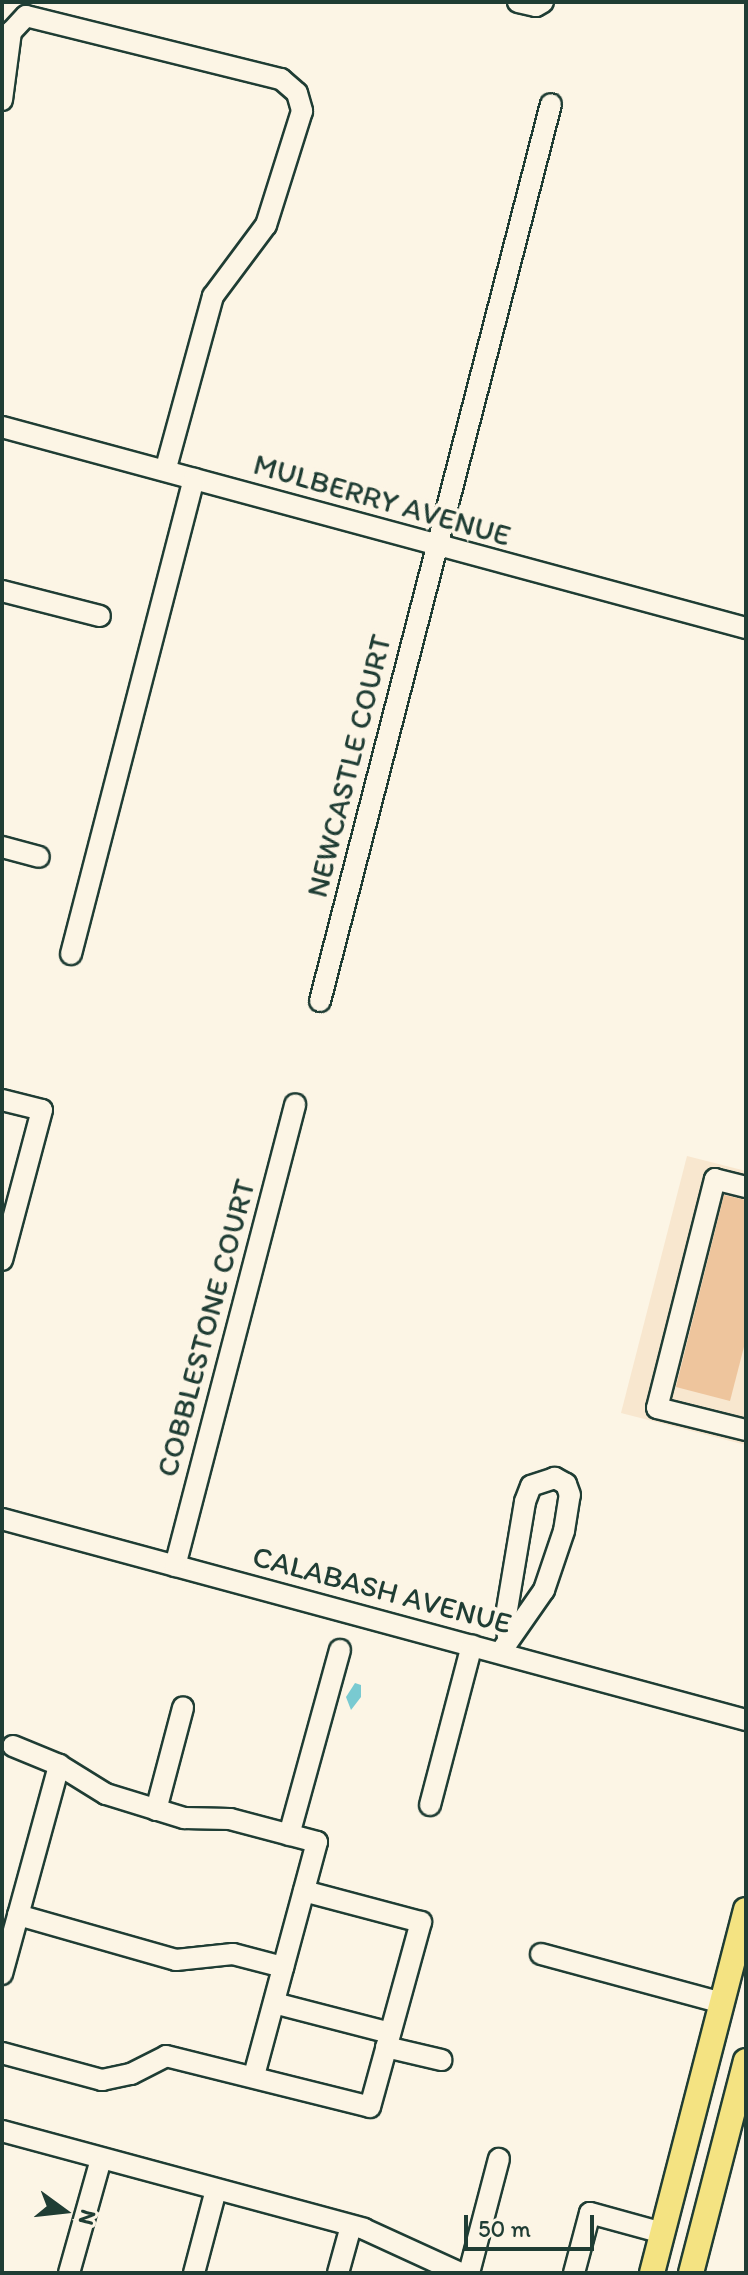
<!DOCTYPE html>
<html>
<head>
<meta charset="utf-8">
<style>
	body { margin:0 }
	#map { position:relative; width:748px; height:2275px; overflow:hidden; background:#fcf5e5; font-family:Itim,sans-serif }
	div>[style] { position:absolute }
	.built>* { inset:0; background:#f8e7cf }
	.water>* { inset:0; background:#79cad1 }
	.building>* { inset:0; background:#eec59d }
	.roads { filter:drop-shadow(2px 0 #1f3d34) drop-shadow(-2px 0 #1f3d34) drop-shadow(0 2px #1f3d34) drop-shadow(0 -2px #1f3d34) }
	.minor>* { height:20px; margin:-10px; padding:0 10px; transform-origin:10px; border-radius:10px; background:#fcf5e5 }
	.major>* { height:24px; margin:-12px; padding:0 12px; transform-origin:12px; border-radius:12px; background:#f4e382 }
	span { translate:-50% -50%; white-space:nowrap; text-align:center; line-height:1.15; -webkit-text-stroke:8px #fcf5e5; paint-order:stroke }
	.street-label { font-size:30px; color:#1f3d34 }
	.frame { position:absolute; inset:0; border:4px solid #1f3d34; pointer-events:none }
	.north { position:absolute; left:24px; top:2171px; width:80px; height:80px; -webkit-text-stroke:6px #fcf5e5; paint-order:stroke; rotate:105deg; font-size:22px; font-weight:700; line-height:32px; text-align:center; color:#1f3d34 }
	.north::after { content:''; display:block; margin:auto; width:28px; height:36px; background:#1f3d34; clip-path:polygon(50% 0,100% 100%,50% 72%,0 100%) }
	.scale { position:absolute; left:464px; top:2215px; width:130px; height:36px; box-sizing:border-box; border:4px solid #1f3d34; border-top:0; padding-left:10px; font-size:24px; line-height:28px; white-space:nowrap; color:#1f3d34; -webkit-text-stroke:6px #fcf5e5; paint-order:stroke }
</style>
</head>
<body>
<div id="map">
	<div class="built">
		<div style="clip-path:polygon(687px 1156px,746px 1171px,746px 1445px,621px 1413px)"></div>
	</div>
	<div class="water">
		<div style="clip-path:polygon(355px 1683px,361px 1685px,361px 1697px,351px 1710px,346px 1697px)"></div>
	</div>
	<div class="building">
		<div style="clip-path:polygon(724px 1195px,746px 1200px,746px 1339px,730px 1401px,676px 1387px)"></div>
	</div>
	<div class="roads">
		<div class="minor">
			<div style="left:518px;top:2px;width:18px;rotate:13deg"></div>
			<div style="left:536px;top:6px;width:8px;rotate:-30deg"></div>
			<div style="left:2px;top:100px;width:69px;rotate:-82.5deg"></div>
			<div style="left:11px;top:32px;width:22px;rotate:-47deg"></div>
			<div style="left:26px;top:16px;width:263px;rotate:13.9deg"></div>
			<div style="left:281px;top:79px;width:21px;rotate:41deg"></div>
			<div style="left:297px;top:93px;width:19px;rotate:74deg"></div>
			<div style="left:302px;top:111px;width:120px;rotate:107.5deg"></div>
			<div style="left:266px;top:225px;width:89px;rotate:126.7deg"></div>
			<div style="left:213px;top:296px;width:181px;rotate:105.3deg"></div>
			<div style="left:2px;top:427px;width:771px;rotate:15.12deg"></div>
			<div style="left:2px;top:591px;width:101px;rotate:14.3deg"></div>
			<div style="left:2px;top:847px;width:38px;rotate:15deg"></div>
			<div style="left:71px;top:954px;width:491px;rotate:-75.5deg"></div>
			<div style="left:320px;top:1001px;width:926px;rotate:-75.56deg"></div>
			<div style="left:2px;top:1100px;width:41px;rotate:14deg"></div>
			<div style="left:42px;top:1110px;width:155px;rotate:104.9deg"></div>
			<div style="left:746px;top:1187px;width:32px;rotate:-166deg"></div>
			<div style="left:715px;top:1179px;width:236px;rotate:104.2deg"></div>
			<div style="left:657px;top:1408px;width:92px;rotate:13.9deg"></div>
			<div style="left:2px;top:1519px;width:771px;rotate:15.12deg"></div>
			<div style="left:175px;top:1566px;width:477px;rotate:-75.4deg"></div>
			<div style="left:500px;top:1653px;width:77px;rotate:-55.1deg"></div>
			<div style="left:544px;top:1590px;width:62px;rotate:-71.3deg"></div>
			<div style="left:564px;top:1531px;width:36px;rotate:-81deg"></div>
			<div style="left:570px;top:1495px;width:12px;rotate:-110deg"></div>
			<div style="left:566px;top:1484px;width:13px;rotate:-151deg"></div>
			<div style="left:555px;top:1478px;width:25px;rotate:162deg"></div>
			<div style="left:531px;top:1486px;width:17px;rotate:111deg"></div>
			<div style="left:525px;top:1502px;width:115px;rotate:99.5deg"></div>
			<div style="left:506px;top:1615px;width:22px;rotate:85deg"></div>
			<div style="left:13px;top:1746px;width:50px;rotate:22.4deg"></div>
			<div style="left:59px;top:1765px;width:55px;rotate:31.7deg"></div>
			<div style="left:106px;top:1794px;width:82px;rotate:17.1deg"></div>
			<div style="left:184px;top:1818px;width:46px;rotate:1.2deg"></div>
			<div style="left:230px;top:1819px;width:90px;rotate:14.8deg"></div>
			<div style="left:317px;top:1842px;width:242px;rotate:105.1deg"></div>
			<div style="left:430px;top:1805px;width:165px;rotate:-75.3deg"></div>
			<div style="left:156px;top:1810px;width:106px;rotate:-75.2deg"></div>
			<div style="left:289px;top:1835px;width:192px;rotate:-74.6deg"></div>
			<div style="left:18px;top:1915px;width:164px;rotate:15.9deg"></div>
			<div style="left:176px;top:1960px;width:57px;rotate:-6deg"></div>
			<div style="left:233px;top:1954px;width:52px;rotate:14.6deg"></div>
			<div style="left:541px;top:1954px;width:188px;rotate:15.1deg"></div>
			<div style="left:2px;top:1974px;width:217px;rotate:-74.7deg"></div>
			<div style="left:274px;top:2003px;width:120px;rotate:14.5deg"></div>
			<div style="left:386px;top:2047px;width:57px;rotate:13.1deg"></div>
			<div style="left:2px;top:2053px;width:104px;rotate:15.1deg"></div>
			<div style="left:102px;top:2080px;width:30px;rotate:-12deg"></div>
			<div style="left:131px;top:2074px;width:39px;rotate:-27deg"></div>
			<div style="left:166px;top:2056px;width:210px;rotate:14deg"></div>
			<div style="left:370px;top:2107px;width:192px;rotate:-74.6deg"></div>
			<div style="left:421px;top:1922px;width:121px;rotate:-165.2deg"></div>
			<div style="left:2px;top:2131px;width:375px;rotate:15.1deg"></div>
			<div style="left:364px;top:2229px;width:106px;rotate:24.6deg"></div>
			<div style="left:69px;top:2273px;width:118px;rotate:-74.3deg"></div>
			<div style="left:194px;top:2273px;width:86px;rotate:-75.2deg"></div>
			<div style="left:338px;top:2273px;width:49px;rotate:-74.5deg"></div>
			<div style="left:469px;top:2273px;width:118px;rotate:-75.3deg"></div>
			<div style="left:574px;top:2273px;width:62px;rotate:-75.1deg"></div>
			<div style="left:590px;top:2213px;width:76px;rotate:15.3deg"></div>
		</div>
		<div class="major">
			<div style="left:652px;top:2273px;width:375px;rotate:-75.5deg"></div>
			<div style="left:691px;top:2273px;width:219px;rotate:-75.5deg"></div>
		</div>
	</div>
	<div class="street-label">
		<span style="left:382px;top:500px;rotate:16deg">MULBERRY AVENUE</span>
		<span style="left:349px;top:766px;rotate:-76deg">NEWCASTLE COURT</span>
		<span style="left:206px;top:1328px;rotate:-75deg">COBBLESTONE COURT</span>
		<span style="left:382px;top:1590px;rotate:15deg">CALABASH AVENUE</span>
	</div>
	<div class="frame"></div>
	<div class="north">N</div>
	<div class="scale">50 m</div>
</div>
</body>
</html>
